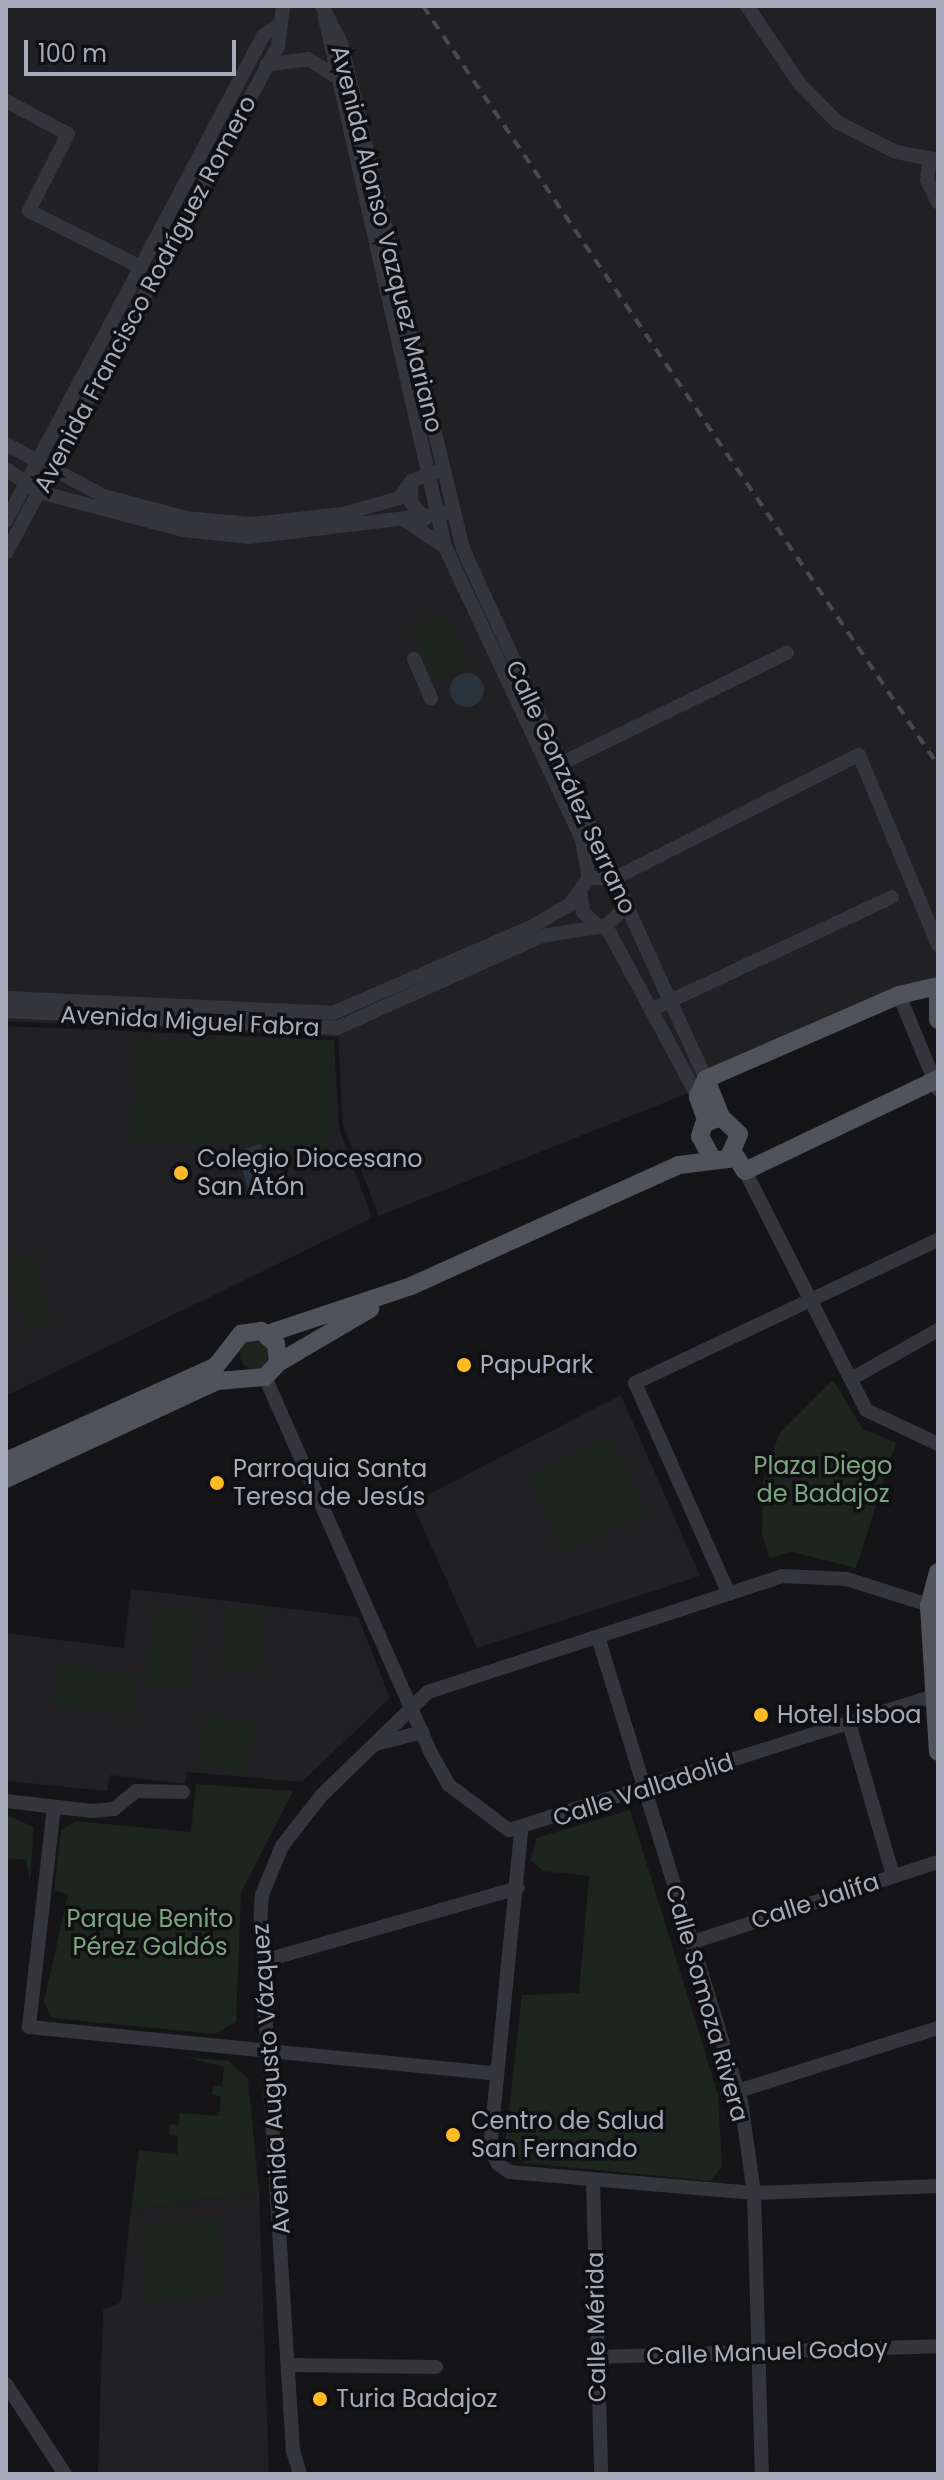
<!DOCTYPE html>
<html>
<head>
<meta charset="utf-8">
<style>
	body { margin:0 }
	#map { position:relative; width:944px; height:2480px; overflow:hidden; background:#151517; font-family:Poppins,sans-serif }
	div>[style] { position:absolute }
	.built>* { inset:0; background:#212124 }
	.green>* { inset:0; background:#1c251e; transform-origin:0 0 }
	.round { border-radius:50% }
	.water>* { inset:0; background:#2a343c; transform-origin:0 0 }
	.minor>* { height:14px; margin:-7px; padding:0 7px; transform-origin:7px; border-radius:7px; background:#35363c }
	.major>* { height:18px; margin:-9px; padding:0 9px; transform-origin:9px; border-radius:9px; background:#51535c }
	.rail>* { height:4px; margin-top:-2px; transform-origin:0; background:repeating-linear-gradient(90deg,#484a52 0 10px,transparent 0 18px) }
	.dots>* { width:22px; height:22px; translate:-50% -50%; box-sizing:border-box; border:4px solid #101012; border-radius:50% }
	span { translate:-50% -50%; white-space:nowrap; text-align:center; line-height:1.15; -webkit-text-stroke:7px #101012; paint-order:stroke }
	.street-label { font-size:24px; color:#a5abb8 }
	.poi-label { font-size:24px; color:#a5abb8 }
	.left { translate:0 -50%; text-align:left }
	.park-label { font-size:24px; color:#7ba57e }
	.frame { position:absolute; inset:0; border:8px solid #a5abb8; pointer-events:none }
	.scale { position:absolute; left:24px; top:40px; width:212px; height:36px; box-sizing:border-box; border:4px solid #a5abb8; border-top:0; padding-left:10px; font-size:24px; line-height:28px; white-space:nowrap; color:#a5abb8; -webkit-text-stroke:6px #101012; paint-order:stroke }
</style>
</head>
<body>
<div id="map">
	<div class="built">
		<div style="clip-path:polygon(6px 6px,938px 6px,938px 979px,701px 1088px,379px 1216px,343px 1125px,338px 1037px,6px 1021px)"></div>
		<div style="clip-path:polygon(6px 1026px,334px 1040px,339px 1128px,372px 1218px,6px 1396px)"></div>
		<div style="clip-path:polygon(621px 1395px,700px 1576px,477px 1648px,412px 1503px)"></div>
		<div style="clip-path:polygon(131px 1589px,358px 1617px,390px 1698px,302px 1782px,188px 1772px,185px 1784px,110px 1775px,107px 1791px,6px 1781px,6px 1633px,124px 1648px)"></div>
		<div style="clip-path:polygon(259px 2191px,269px 2474px,98px 2474px,103px 2310px,121px 2302px,131px 2210px)"></div>
	</div>
	<div class="green">
		<div style="left:445px;top:612px;width:57px;height:38px;rotate:65deg"></div>
		<div style="left:134px;top:1038px;width:198px;height:106px;rotate:1deg"></div>
		<div style="left:32px;top:1254px;width:73px;height:27px;rotate:74deg"></div>
		<div class="round" style="left:240px;top:1341px;width:28px;height:28px"></div>
		<div style="clip-path:polygon(833px 1380px,862px 1428px,896px 1443px,856px 1568px,792px 1552px,769px 1558px,762px 1534px,763px 1482px,779px 1434px)"></div>
		<div style="left:612px;top:1438px;width:85px;height:91px;rotate:66deg"></div>
		<div style="left:227px;top:1606px;width:39px;height:64px;rotate:7deg"></div>
		<div style="left:153px;top:1607px;width:43px;height:79px;rotate:5deg"></div>
		<div style="left:57px;top:1665px;width:82px;height:40px;rotate:7deg"></div>
		<div style="left:206px;top:1715px;width:48px;height:53px;rotate:7deg"></div>
		<div style="clip-path:polygon(196px 1784px,293px 1791px,241px 1893px,236px 2022px,214px 2034px,52px 2018px,44px 2002px,68px 1894px,54px 1891px,61px 1830px,76px 1821px,191px 1832px)"></div>
		<div style="clip-path:polygon(630px 1810px,718px 2094px,722px 2166px,711px 2181px,524px 2163px,505px 2145px,522px 1995px,579px 1993px,589px 1876px,543px 1871px,531px 1860px,536px 1838px)"></div>
		<div style="clip-path:polygon(6px 1815px,34px 1827px,30px 1880px,26px 1860px,6px 1858px)"></div>
		<div style="clip-path:polygon(185px 2057px,229px 2061px,248px 2079px,259px 2191px,131px 2210px,139px 2150px,177px 2154px,178px 2136px,169px 2135px,170px 2124px,179px 2125px,180px 2113px,219px 2116px,221px 2096px,212px 2095px,213px 2086px,222px 2086px,224px 2067px)"></div>
		<div style="left:219px;top:2219px;width:77px;height:79px;rotate:86deg"></div>
	</div>
	<div class="water">
		<div class="round" style="left:450px;top:673px;width:34px;height:34px"></div>
		<div style="left:261px;top:1144px;width:43px;height:25px;rotate:74deg"></div>
	</div>
	<div class="minor">
		<div style="left:322px;top:6px;width:42px;rotate:62.8deg"></div>
		<div style="left:341px;top:43px;width:520px;rotate:76.44deg"></div>
		<div style="left:463px;top:549px;width:583px;rotate:65.37deg"></div>
		<div style="left:747px;top:6px;width:93px;rotate:56deg"></div>
		<div style="left:799px;top:83px;width:54px;rotate:45.7deg"></div>
		<div style="left:837px;top:122px;width:66px;rotate:27deg"></div>
		<div style="left:896px;top:152px;width:43px;rotate:10.8deg"></div>
		<div style="left:325px;top:18px;width:542px;rotate:77.22deg"></div>
		<div style="left:445px;top:547px;width:323px;rotate:64.9deg"></div>
		<div style="left:582px;top:840px;width:39px;rotate:80deg"></div>
		<div style="left:266px;top:65px;width:42px;rotate:-8.1deg"></div>
		<div style="left:308px;top:59px;width:32px;rotate:32deg"></div>
		<div style="left:6px;top:101px;width:70px;rotate:28deg"></div>
		<div style="left:68px;top:134px;width:86px;rotate:116.9deg"></div>
		<div style="left:29px;top:211px;width:125px;rotate:26.6deg"></div>
		<div style="left:930px;top:158px;width:22px;rotate:98deg"></div>
		<div style="left:927px;top:180px;width:25px;rotate:64deg"></div>
		<div style="left:6px;top:444px;width:111px;rotate:28deg"></div>
		<div style="left:104px;top:496px;width:85px;rotate:15deg"></div>
		<div style="left:186px;top:518px;width:65px;rotate:5.3deg"></div>
		<div style="left:251px;top:524px;width:93px;rotate:-6.2deg"></div>
		<div style="left:343px;top:514px;width:58px;rotate:-15.9deg"></div>
		<div style="left:399px;top:498px;width:21px;rotate:-53deg"></div>
		<div style="left:412px;top:481px;width:26px;rotate:-21deg"></div>
		<div style="left:6px;top:469px;width:40px;rotate:34.9deg"></div>
		<div style="left:39px;top:492px;width:149px;rotate:14.8deg"></div>
		<div style="left:183px;top:530px;width:66px;rotate:6.1deg"></div>
		<div style="left:249px;top:537px;width:198px;rotate:-6.9deg"></div>
		<div style="left:412px;top:481px;width:21px;rotate:93deg"></div>
		<div style="left:411px;top:502px;width:22px;rotate:51deg"></div>
		<div style="left:6px;top:521px;width:549px;rotate:-62.08deg"></div>
		<div style="left:263px;top:36px;width:19px;rotate:-35deg"></div>
		<div style="left:406px;top:521px;width:47px;rotate:33.7deg"></div>
		<div style="left:6px;top:553px;width:575px;rotate:-61.79deg"></div>
		<div style="left:278px;top:46px;width:40px;rotate:-82.9deg"></div>
		<div style="left:414px;top:659px;width:43px;rotate:66.4deg"></div>
		<div style="left:556px;top:766px;width:257px;rotate:-26.1deg"></div>
		<div style="left:580px;top:891px;width:21px;rotate:82deg"></div>
		<div style="left:583px;top:912px;width:18px;rotate:43deg"></div>
		<div style="left:606px;top:926px;width:194px;rotate:61.7deg"></div>
		<div style="left:899px;top:995px;width:102px;rotate:67.5deg"></div>
		<div style="left:6px;top:998px;width:327px;rotate:2.6deg"></div>
		<div style="left:333px;top:1013px;width:216px;rotate:-23.5deg"></div>
		<div style="left:531px;top:927px;width:44px;rotate:-30.1deg"></div>
		<div style="left:569px;top:905px;width:34px;rotate:-53deg"></div>
		<div style="left:589px;top:878px;width:26px"></div>
		<div style="left:615px;top:878px;width:273px;rotate:-26.8deg"></div>
		<div style="left:859px;top:755px;width:206px;rotate:67.4deg"></div>
		<div style="left:653px;top:1009px;width:264px;rotate:-25.1deg"></div>
		<div style="left:6px;top:1011px;width:331px;rotate:2.9deg"></div>
		<div style="left:337px;top:1028px;width:225px;rotate:-24.2deg"></div>
		<div style="left:542px;top:936px;width:65px;rotate:-8.9deg"></div>
		<div style="left:606px;top:926px;width:31px;rotate:-45deg"></div>
		<div style="left:745px;top:1171px;width:268px;rotate:63.1deg"></div>
		<div style="left:866px;top:1410px;width:80px;rotate:25.3deg"></div>
		<div style="left:265px;top:1377px;width:411px;rotate:66.2deg"></div>
		<div style="left:431px;top:1753px;width:37px;rotate:61deg"></div>
		<div style="left:449px;top:1785px;width:75px;rotate:36.9deg"></div>
		<div style="left:509px;top:1830px;width:443px;rotate:-17.5deg"></div>
		<div style="left:851px;top:1379px;width:100px;rotate:-29.4deg"></div>
		<div style="left:729px;top:1594px;width:231px;rotate:-114deg"></div>
		<div style="left:635px;top:1383px;width:335px;rotate:-25.3deg"></div>
		<div style="left:598px;top:1637px;width:486px;rotate:72.9deg"></div>
		<div style="left:741px;top:2101px;width:93px;rotate:82deg"></div>
		<div style="left:754px;top:2193px;width:281px;rotate:88.4deg"></div>
		<div style="left:849px;top:1723px;width:158px;rotate:73.9deg"></div>
		<div style="left:376px;top:1744px;width:48px;rotate:-14.6deg"></div>
		<div style="left:6px;top:1801px;width:87px;rotate:6.6deg"></div>
		<div style="left:92px;top:1811px;width:22px;rotate:-5deg"></div>
		<div style="left:114px;top:1809px;width:28px;rotate:-39deg"></div>
		<div style="left:136px;top:1791px;width:47px;rotate:1.2deg"></div>
		<div style="left:54px;top:1807px;width:221px;rotate:96.5deg"></div>
		<div style="left:29px;top:2027px;width:469px;rotate:5.7deg"></div>
		<div style="left:521px;top:1832px;width:319px;rotate:95.6deg"></div>
		<div style="left:490px;top:2149px;width:17px;rotate:62deg"></div>
		<div style="left:498px;top:2164px;width:14px;rotate:34deg"></div>
		<div style="left:510px;top:2172px;width:245px;rotate:4.9deg"></div>
		<div style="left:754px;top:2193px;width:184px;rotate:-2.2deg"></div>
		<div style="left:693px;top:1942px;width:258px;rotate:-18.1deg"></div>
		<div style="left:263px;top:1961px;width:265px;rotate:-16deg"></div>
		<div style="left:738px;top:2091px;width:210px;rotate:-17.5deg"></div>
		<div style="left:593px;top:2180px;width:294px;rotate:88.4deg"></div>
		<div style="left:596px;top:2357px;width:342px;rotate:-1.8deg"></div>
		<div style="left:289px;top:2365px;width:147px;rotate:0.8deg"></div>
		<div style="left:6px;top:2384px;width:108px;rotate:56.8deg"></div>
		<div style="left:300px;top:2474px;width:24px;rotate:-107deg"></div>
		<div style="left:293px;top:2451px;width:523px;rotate:-93.62deg"></div>
		<div style="left:260px;top:1929px;width:34px;rotate:-87deg"></div>
		<div style="left:262px;top:1895px;width:53px;rotate:-67.8deg"></div>
		<div style="left:282px;top:1846px;width:63px;rotate:-52deg"></div>
		<div style="left:321px;top:1796px;width:149px;rotate:-44.2deg"></div>
		<div style="left:428px;top:1692px;width:373px;rotate:-18.1deg"></div>
		<div style="left:782px;top:1576px;width:65px;rotate:2.6deg"></div>
		<div style="left:847px;top:1579px;width:96px;rotate:17.7deg"></div>
	</div>
	<div class="major">
		<div style="left:938px;top:999px;width:21px;rotate:90deg"></div>
		<div style="left:706px;top:1079px;width:41px;rotate:68.5deg"></div>
		<div style="left:707px;top:1122px;width:27px;rotate:-110deg"></div>
		<div style="left:698px;top:1097px;width:20px;rotate:-66deg"></div>
		<div style="left:706px;top:1079px;width:210px;rotate:-23.5deg"></div>
		<div style="left:899px;top:995px;width:40px;rotate:-13deg"></div>
		<div style="left:734px;top:1154px;width:20px;rotate:57deg"></div>
		<div style="left:745px;top:1171px;width:214px;rotate:-25.5deg"></div>
		<div style="left:267px;top:1334px;width:152px;rotate:-18.4deg"></div>
		<div style="left:411px;top:1286px;width:294px;rotate:-24.3deg"></div>
		<div style="left:679px;top:1165px;width:49px;rotate:-7deg"></div>
		<div style="left:728px;top:1159px;width:27px;rotate:-66deg"></div>
		<div style="left:739px;top:1134px;width:25px;rotate:-137deg"></div>
		<div style="left:721px;top:1117px;width:18px;rotate:158deg"></div>
		<div style="left:704px;top:1124px;width:13px;rotate:108deg"></div>
		<div style="left:700px;top:1136px;width:27px;rotate:62deg"></div>
		<div style="left:278px;top:1363px;width:107px;rotate:-30.4deg"></div>
		<div style="left:6px;top:1461px;width:230px;rotate:-24.3deg"></div>
		<div style="left:216px;top:1366px;width:41px;rotate:-52deg"></div>
		<div style="left:241px;top:1334px;width:20px;rotate:-9deg"></div>
		<div style="left:261px;top:1331px;width:20px;rotate:41deg"></div>
		<div style="left:276px;top:1344px;width:19px;rotate:84deg"></div>
		<div style="left:278px;top:1363px;width:19px;rotate:133deg"></div>
		<div style="left:265px;top:1377px;width:48px;rotate:175.2deg"></div>
		<div style="left:217px;top:1381px;width:233px;rotate:155.1deg"></div>
		<div style="left:938px;top:1572px;width:35px;rotate:105deg"></div>
		<div style="left:929px;top:1606px;width:146px;rotate:86.5deg"></div>
	</div>
	<div class="rail">
		<div style="left:423px;top:6px;width:917px;rotate:55.84deg"></div>
	</div>
	<div class="dots">
		<div style="left:181px;top:1173px;background:#ffbb25"></div>
		<div style="left:464px;top:1365px;background:#ffbb25"></div>
		<div style="left:217px;top:1483px;background:#ffbb25"></div>
		<div style="left:761px;top:1715px;background:#ffbb25"></div>
		<div style="left:453px;top:2135px;background:#ffbb25"></div>
		<div style="left:320px;top:2399px;background:#ffbb25"></div>
	</div>
	<div class="street-label">
		<span style="left:387px;top:239px;rotate:76deg">Avenida Alonso Vazquez Mariano</span>
		<span style="left:145px;top:294px;rotate:-62deg">Avenida Francisco Rodríguez Romero</span>
		<span style="left:571px;top:787px;rotate:65deg">Calle González Serrano</span>
		<span style="left:190px;top:1021px;rotate:3deg">Avenida Miguel Fabra</span>
		<span style="left:643px;top:1790px;rotate:-18deg">Calle Valladolid</span>
		<span style="left:815px;top:1901px;rotate:-18deg">Calle Jalifa</span>
		<span style="left:707px;top:2003px;rotate:74deg">Calle Somoza Rivera</span>
		<span style="left:271px;top:2079px;rotate:-94deg">Avenida Augusto Vázquez</span>
		<span style="left:596px;top:2327px;rotate:-91deg">Calle Mérida</span>
		<span style="left:767px;top:2352px;rotate:-2deg">Calle Manuel Godoy</span>
	</div>
	<div class="poi-label">
		<span class="left" style="left:197px;top:1173px">Colegio Diocesano<br>San Atón</span>
		<span class="left" style="left:480px;top:1365px">PapuPark</span>
		<span class="left" style="left:233px;top:1483px">Parroquia Santa<br>Teresa de Jesús</span>
		<span class="left" style="left:777px;top:1715px">Hotel Lisboa</span>
		<span class="left" style="left:471px;top:2135px">Centro de Salud<br>San Fernando</span>
		<span class="left" style="left:336px;top:2399px">Turia Badajoz</span>
	</div>
	<div class="park-label">
		<span style="left:823px;top:1480px">Plaza Diego<br>de Badajoz</span>
		<span style="left:150px;top:1933px">Parque Benito<br>Pérez Galdós</span>
	</div>
	<div class="frame"></div>
	<div class="scale">100 m</div>
</div>
</body>
</html>
